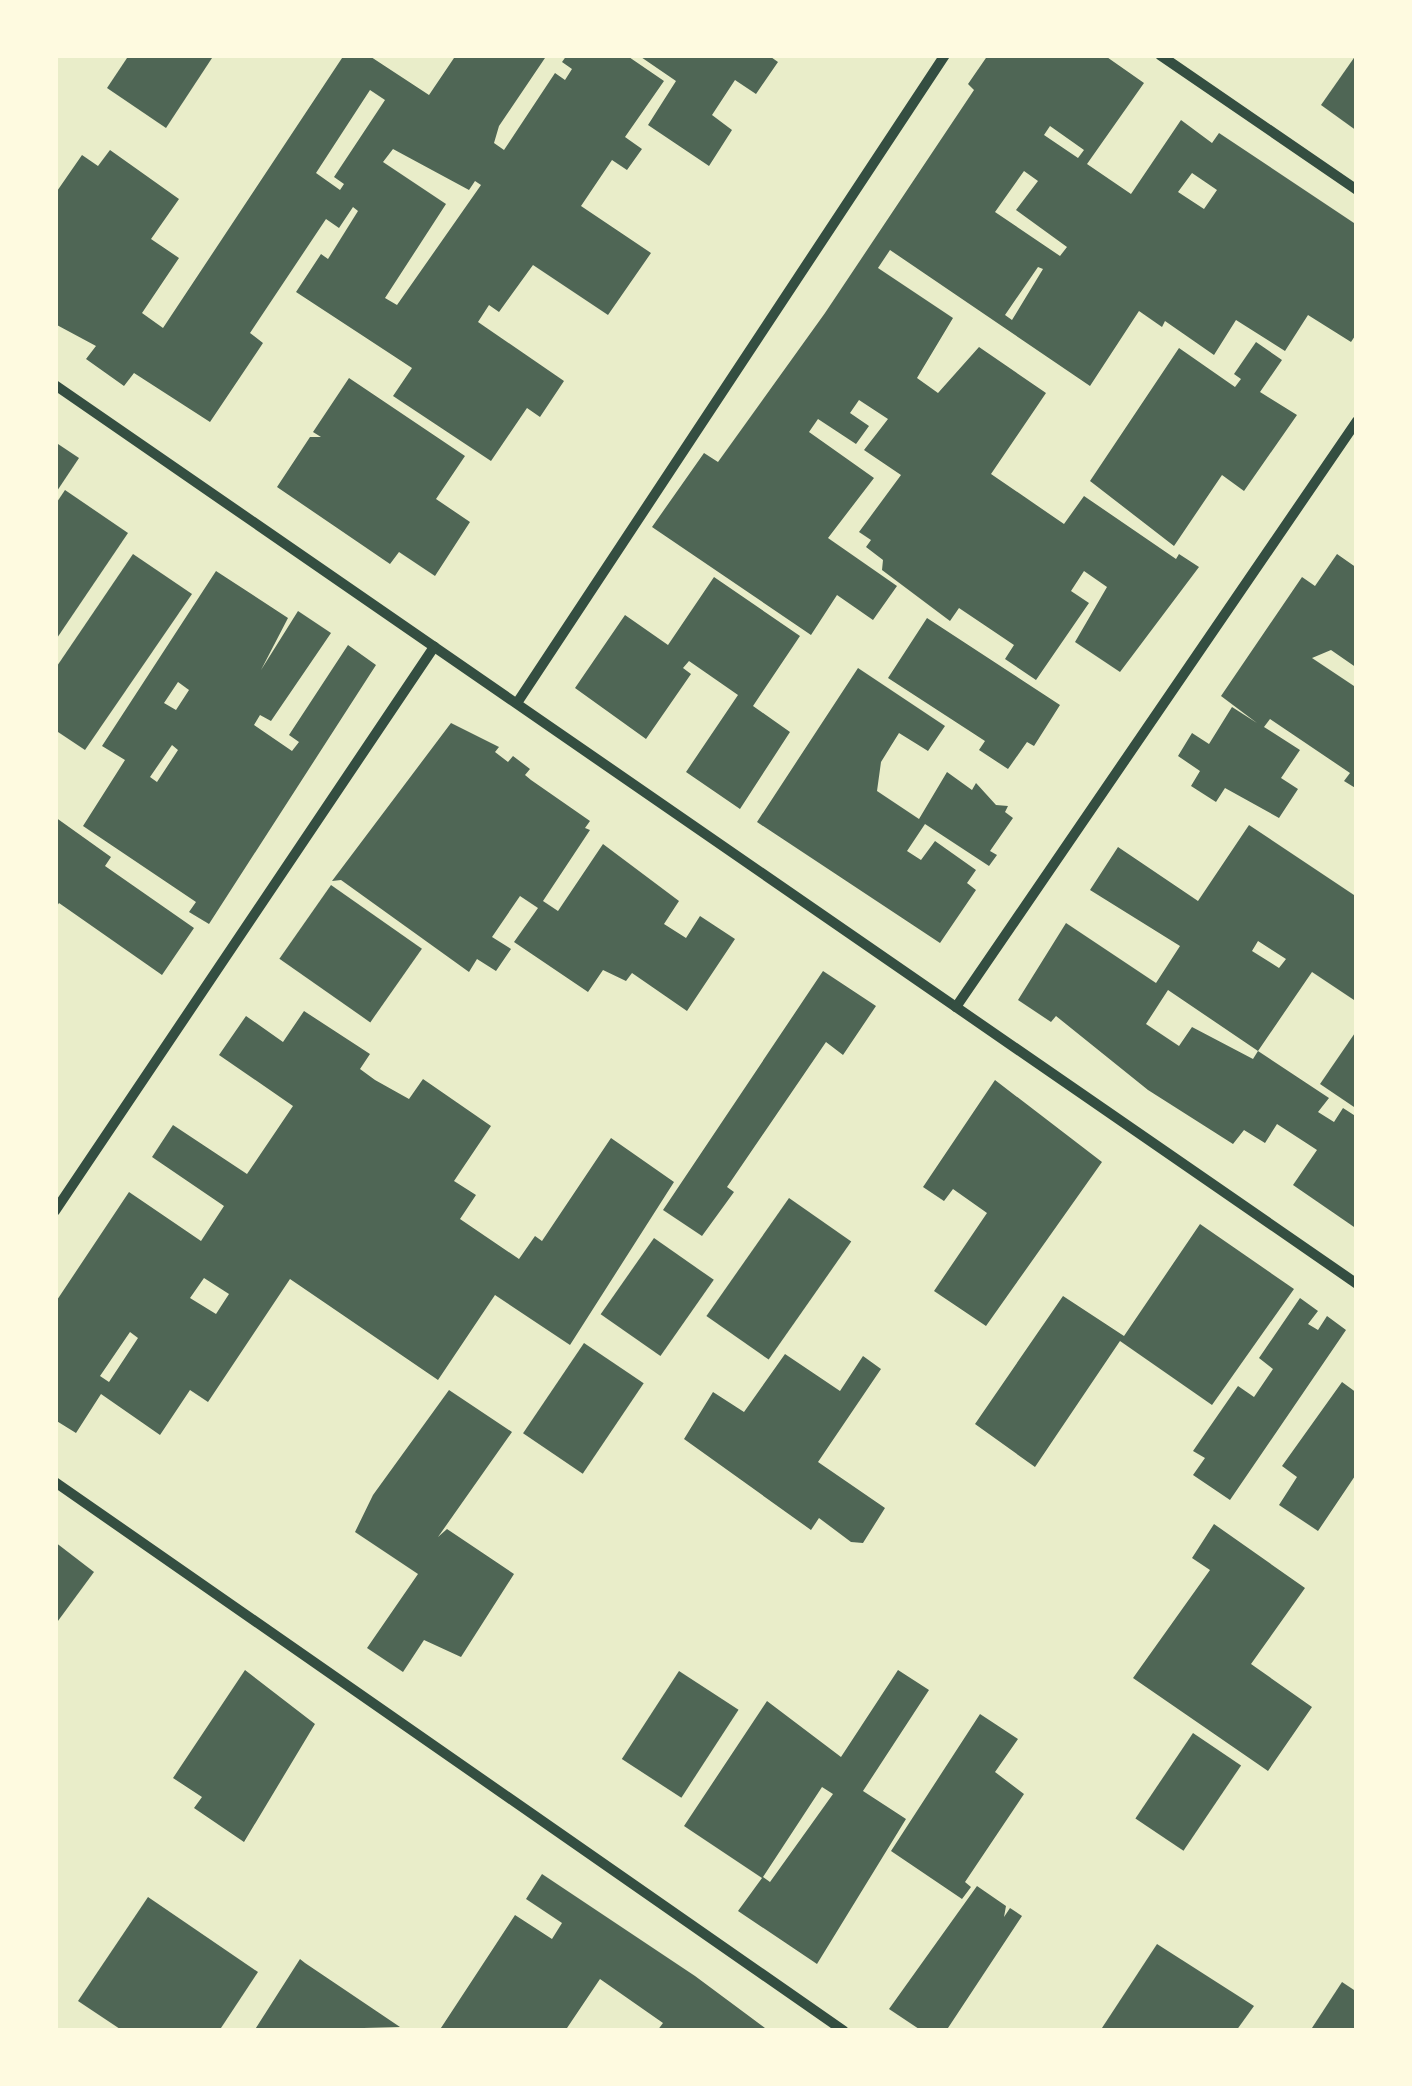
<!DOCTYPE html>
<html>
<head>
<meta charset="utf-8">
<style>
	body { margin:0 }
	#map { position:relative; width:1412px; height:2086px; overflow:hidden; background:#e9edc9; font-family:Barlow,sans-serif }
	div>[style] { position:absolute }
	.building>* { inset:0; background:#4f6655; transform-origin:0 0 }
	.minor>* { height:10px; margin:-5px; padding:0 5px; transform-origin:5px; border-radius:5px; background:#344e41 }
	span { translate:-50% -50%; white-space:nowrap; text-align:center; line-height:1.15; -webkit-text-stroke:10px #fefae0; paint-order:stroke }
	.frame { position:absolute; inset:0; border:58px solid #fefae0; pointer-events:none }
</style>
</head>
<body>
<div id="map">
	<div class="building">
		<div style="clip-path:polygon(129px 55px,214px 55px,166px 128px,107px 88px)"></div>
		<div style="clip-path:polygon(evenodd,344px 55px,368px 55px,429px 95px,456px 55px,547px 55px,499px 126px,494px 143px,504px 150px,555px 73px,565px 80px,572px 69px,562px 62px,567px 55px,626px 55px,664px 81px,625px 137px,642px 149px,627px 170px,612px 160px,581px 206px,651px 253px,608px 315px,533px 265px,499px 312px,489px 305px,478px 322px,564px 381px,540px 417px,527px 408px,491px 461px,393px 396px,412px 368px,296px 292px,321px 254px,328px 259px,358px 211px,353px 207px,339px 228px,326px 219px,250px 333px,263px 343px,210px 422px,134px 373px,124px 386px,86px 359px,96px 346px,55px 324px,55px 194px,82px 155px,98px 166px,110px 150px,179px 199px,151px 239px,179px 258px,142px 313px,163px 328px,344px 55px,370px 90px,385px 100px,334px 177px,344px 184px,340px 190px,316px 173px,370px 90px,344px 55px,393px 149px,469px 190px,475px 181px,481px 185px,397px 305px,385px 298px,446px 204px,383px 162px,393px 149px)"></div>
		<div style="clip-path:polygon(638px 55px,768px 55px,778px 62px,756px 94px,735px 80px,712px 115px,732px 130px,709px 166px,648px 125px,676px 81px)"></div>
		<div style="clip-path:polygon(evenodd,988px 55px,1104px 55px,1144px 83px,1087px 164px,1131px 194px,1181px 120px,1212px 143px,1219px 133px,1357px 225px,1357px 333px,1351px 342px,1308px 315px,1285px 351px,1236px 320px,1214px 355px,1165px 321px,1162px 327px,1139px 311px,1090px 386px,890px 250px,878px 268px,953px 318px,917px 378px,938px 393px,979px 347px,1046px 393px,991px 474px,1064px 524px,1084px 496px,1176px 559px,1179px 554px,1199px 567px,1120px 672px,1075px 642px,1107px 587px,1084px 571px,1071px 591px,1089px 603px,1036px 680px,1005px 659px,1014px 645px,959px 608px,950px 621px,882px 570px,883px 560px,866px 547px,871px 540px,859px 532px,901px 475px,864px 450px,888px 419px,859px 400px,850px 413px,869px 426px,856px 444px,818px 419px,809px 432px,874px 478px,828px 538px,897px 586px,873px 620px,837px 595px,811px 635px,652px 527px,704px 453px,718px 462px,825px 313px,974px 90px,968px 84px,988px 55px,1050px 126px,1084px 150px,1078px 158px,1044px 135px,1050px 126px,988px 55px,1024px 171px,1038px 181px,1016px 210px,1067px 247px,1060px 256px,995px 212px,1024px 171px,988px 55px,1192px 173px,1217px 190px,1204px 209px,1178px 192px,1192px 173px,988px 55px,1038px 267px,1043px 269px,1012px 320px,1005px 315px,1038px 267px)"></div>
		<div style="clip-path:polygon(1356px 55px,1357px 55px,1357px 131px,1321px 105px)"></div>
		<div style="clip-path:polygon(1256px 342px,1282px 360px,1260px 392px,1297px 415px,1244px 491px,1222px 475px,1174px 546px,1090px 481px,1179px 348px,1235px 387px,1241px 379px,1234px 374px)"></div>
		<div style="clip-path:polygon(349px 378px,465px 456px,436px 499px,470px 522px,435px 576px,399px 552px,390px 564px,277px 487px,310px 437px,321px 437px,313px 432px)"></div>
		<div style="clip-path:polygon(55px 442px,79px 458px,55px 494px)"></div>
		<div style="clip-path:polygon(65px 490px,128px 533px,55px 641px,55px 505px)"></div>
		<div style="clip-path:polygon(133px 554px,192px 594px,85px 750px,55px 730px,55px 669px)"></div>
		<div style="clip-path:polygon(1337px 554px,1357px 568px,1357px 668px,1331px 650px,1312px 658px,1357px 688px,1357px 789px,1344px 781px,1350px 773px,1270px 719px,1264px 727px,1300px 750px,1281px 778px,1298px 789px,1279px 818px,1225px 788px,1216px 802px,1191px 786px,1200px 771px,1178px 756px,1192px 733px,1209px 744px,1232px 707px,1257px 723px,1221px 696px,1302px 577px,1315px 586px)"></div>
		<div style="clip-path:polygon(evenodd,216px 571px,288px 618px,261px 670px,298px 611px,331px 633px,271px 721px,260px 715px,254px 725px,292px 751px,299px 742px,289px 735px,348px 645px,376px 665px,209px 924px,189px 912px,196px 902px,83px 826px,125px 760px,102px 746px,216px 571px,178px 682px,189px 690px,176px 710px,164px 703px,178px 682px,216px 571px,172px 745px,178px 750px,157px 782px,150px 777px,172px 745px)"></div>
		<div style="clip-path:polygon(714px 577px,800px 636px,753px 706px,790px 732px,740px 809px,686px 772px,738px 695px,689px 661px,683px 668px,691px 674px,646px 739px,575px 688px,625px 615px,668px 645px)"></div>
		<div style="clip-path:polygon(927px 618px,1060px 705px,1034px 746px,1027px 742px,1008px 769px,979px 750px,985px 741px,888px 678px)"></div>
		<div style="clip-path:polygon(858px 668px,945px 726px,928px 751px,899px 733px,881px 762px,877px 791px,919px 819px,947px 772px,972px 790px,976px 783px,996px 805px,1008px 806px,1005px 812px,1013px 818px,990px 851px,997px 855px,989px 866px,925px 824px,907px 851px,921px 860px,935px 841px,976px 870px,967px 883px,976px 890px,940px 943px,757px 822px)"></div>
		<div style="clip-path:polygon(451px 723px,499px 747px,495px 752px,508px 762px,513px 756px,530px 769px,525px 775px,531px 780px,590px 821px,585px 828px,590px 830px,543px 901px,558px 911px,603px 844px,679px 901px,664px 924px,686px 938px,700px 916px,735px 939px,687px 1011px,632px 973px,626px 981px,603px 970px,588px 992px,514px 942px,538px 908px,520px 896px,492px 937px,511px 949px,496px 971px,477px 959px,469px 972px,341px 880px,332px 881px)"></div>
		<div style="clip-path:polygon(55px 817px,111px 857px,105px 866px,194px 928px,162px 975px,59px 903px,55px 909px)"></div>
		<div style="clip-path:polygon(evenodd,1249px 825px,1357px 897px,1357px 1002px,1312px 972px,1258px 1051px,1329px 1098px,1318px 1112px,1334px 1122px,1343px 1108px,1357px 1117px,1357px 1229px,1293px 1185px,1317px 1150px,1277px 1124px,1265px 1143px,1244px 1130px,1233px 1144px,1148px 1090px,1056px 1016px,1051px 1022px,1018px 1000px,1066px 923px,1156px 983px,1180px 946px,1090px 890px,1118px 847px,1198px 901px,1249px 825px,1258px 941px,1286px 959px,1279px 968px,1252px 951px,1258px 941px,1249px 825px,1168px 990px,1258px 1051px,1253px 1059px,1192px 1027px,1179px 1046px,1146px 1024px,1168px 990px)"></div>
		<div style="left:331px;top:885px;width:111px;height:90px;rotate:35deg"></div>
		<div style="clip-path:polygon(823px 971px,876px 1006px,843px 1055px,826px 1042px,727px 1187px,734px 1192px,702px 1236px,663px 1210px)"></div>
		<div style="clip-path:polygon(evenodd,304px 1011px,370px 1054px,360px 1069px,375px 1080px,409px 1099px,423px 1079px,491px 1126px,454px 1181px,476px 1195px,460px 1219px,519px 1259px,535px 1236px,542px 1241px,611px 1138px,674px 1182px,570px 1345px,495px 1295px,438px 1380px,290px 1279px,208px 1402px,190px 1390px,160px 1435px,101px 1394px,76px 1433px,55px 1420px,55px 1303px,129px 1192px,201px 1241px,224px 1206px,152px 1157px,173px 1125px,247px 1174px,293px 1106px,219px 1055px,246px 1016px,283px 1042px,304px 1011px,204px 1278px,229px 1294px,216px 1314px,190px 1298px,204px 1278px,304px 1011px,130px 1332px,138px 1338px,109px 1382px,100px 1376px,130px 1332px)"></div>
		<div style="clip-path:polygon(1357px 1030px,1357px 1109px,1320px 1084px)"></div>
		<div style="clip-path:polygon(995px 1080px,1102px 1162px,986px 1326px,934px 1291px,987px 1213px,953px 1189px,944px 1201px,923px 1187px)"></div>
		<div style="left:789px;top:1198px;width:76px;height:144px;rotate:35deg"></div>
		<div style="clip-path:polygon(1200px 1224px,1294px 1289px,1212px 1405px,1120px 1341px,1035px 1467px,975px 1424px,1063px 1296px,1124px 1336px)"></div>
		<div style="left:654px;top:1238px;width:73px;height:93px;rotate:35deg"></div>
		<div style="clip-path:polygon(1300px 1298px,1318px 1311px,1308px 1324px,1318px 1330px,1327px 1316px,1346px 1330px,1230px 1500px,1193px 1475px,1205px 1458px,1193px 1451px,1238px 1386px,1254px 1397px,1273px 1369px,1259px 1358px)"></div>
		<div style="left:584px;top:1343px;width:72px;height:109px;rotate:34deg"></div>
		<div style="clip-path:polygon(785px 1354px,840px 1391px,863px 1356px,881px 1369px,818px 1462px,885px 1508px,863px 1543px,851px 1542px,819px 1518px,811px 1530px,684px 1439px,713px 1392px,744px 1412px)"></div>
		<div style="clip-path:polygon(1342px 1382px,1357px 1393px,1357px 1473px,1318px 1531px,1279px 1505px,1297px 1477px,1282px 1466px)"></div>
		<div style="clip-path:polygon(449px 1390px,512px 1432px,438px 1537px,447px 1529px,514px 1574px,461px 1657px,424px 1640px,403px 1672px,367px 1648px,418px 1574px,355px 1532px,373px 1495px)"></div>
		<div style="clip-path:polygon(1214px 1524px,1305px 1588px,1251px 1664px,1312px 1707px,1268px 1771px,1133px 1678px,1210px 1570px,1192px 1558px)"></div>
		<div style="clip-path:polygon(55px 1542px,94px 1572px,55px 1625px)"></div>
		<div style="clip-path:polygon(245px 1670px,315px 1724px,244px 1842px,194px 1808px,202px 1797px,173px 1778px)"></div>
		<div style="clip-path:polygon(evenodd,898px 1670px,929px 1690px,863px 1791px,906px 1819px,817px 1964px,738px 1911px,762px 1878px,684px 1826px,767px 1701px,841px 1757px,898px 1670px,822px 1787px,833px 1794px,770px 1882px,763px 1877px,822px 1787px)"></div>
		<div style="left:679px;top:1671px;width:71px;height:105px;rotate:33deg"></div>
		<div style="clip-path:polygon(980px 1714px,1018px 1739px,995px 1772px,1024px 1794px,965px 1882px,971px 1887px,962px 1899px,891px 1851px)"></div>
		<div style="left:1193px;top:1733px;width:58px;height:103px;rotate:34deg"></div>
		<div style="clip-path:polygon(542px 1874px,695px 1976px,769px 2031px,657px 2031px,663px 2023px,600px 1979px,565px 2031px,439px 2031px,515px 1915px,552px 1939px,562px 1923px,526px 1899px)"></div>
		<div style="clip-path:polygon(977px 1886px,1006px 1906px,1004px 1917px,1010px 1908px,1022px 1916px,946px 2031px,922px 2031px,889px 2009px)"></div>
		<div style="clip-path:polygon(148px 1897px,258px 1972px,219px 2031px,123px 2031px,78px 2001px)"></div>
		<div style="clip-path:polygon(1157px 1944px,1254px 2006px,1236px 2031px,1100px 2031px)"></div>
		<div style="clip-path:polygon(300px 1959px,305px 1963px,400px 2027px,254px 2031px)"></div>
		<div style="clip-path:polygon(1342px 1982px,1357px 1992px,1357px 2031px,1310px 2031px)"></div>
	</div>
	<div class="minor">
		<div style="left:1160px;top:55px;width:239px;rotate:34.4deg"></div>
		<div style="left:55px;top:385px;width:1582px;rotate:34.62deg"></div>
		<div style="left:517px;top:703px;width:777px;rotate:-56.56deg"></div>
		<div style="left:956px;top:1007px;width:710px;rotate:-55.62deg"></div>
		<div style="left:55px;top:1211px;width:680px;rotate:-56.1deg"></div>
		<div style="left:55px;top:1482px;width:961px;rotate:34.83deg"></div>
	</div>
	<div class="frame"></div>
</div>
</body>
</html>
